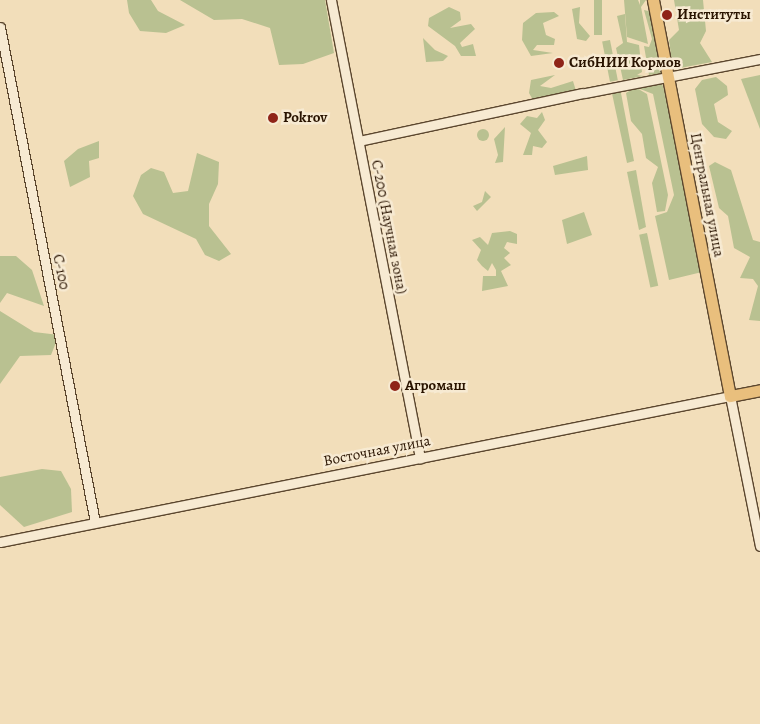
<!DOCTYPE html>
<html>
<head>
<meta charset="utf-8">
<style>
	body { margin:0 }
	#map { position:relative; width:760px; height:724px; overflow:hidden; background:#f2deba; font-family:Alegreya,serif }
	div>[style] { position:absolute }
	.green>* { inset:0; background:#b9c191; transform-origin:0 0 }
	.round { border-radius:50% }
	.roads { filter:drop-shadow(1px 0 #5b462e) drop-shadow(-1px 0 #5b462e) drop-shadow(0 1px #5b462e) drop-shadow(0 -1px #5b462e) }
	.minor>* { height:9px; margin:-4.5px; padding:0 4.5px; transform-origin:4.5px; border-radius:4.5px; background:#f7ead2 }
	.major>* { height:11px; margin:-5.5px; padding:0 5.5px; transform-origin:5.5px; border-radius:5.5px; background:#e9bf7d }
	.dots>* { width:14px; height:14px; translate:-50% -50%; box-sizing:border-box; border:2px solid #f7ead2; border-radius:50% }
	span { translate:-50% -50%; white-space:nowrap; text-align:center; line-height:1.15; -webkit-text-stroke:5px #f7ead2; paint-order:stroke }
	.poi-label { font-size:15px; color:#291300; font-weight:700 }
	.left { translate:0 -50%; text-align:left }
	.street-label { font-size:15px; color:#291300 }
</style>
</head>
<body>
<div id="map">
	<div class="green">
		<div style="clip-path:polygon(127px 0,151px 0,158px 11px,185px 25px,166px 33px,140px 31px,129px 13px)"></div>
		<div style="clip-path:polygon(180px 0,325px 0,334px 53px,303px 64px,279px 65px,270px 28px,242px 19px,214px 20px)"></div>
		<div style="left:594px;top:0;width:8px;height:35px"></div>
		<div style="clip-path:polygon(624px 0,638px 0,640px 5px,640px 0,646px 0,641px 7px,648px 44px,627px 37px)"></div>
		<div style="clip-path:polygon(674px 0,703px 0,706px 31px,700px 43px,712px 62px,680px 68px,672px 63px,669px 40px,679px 30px)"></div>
		<div style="clip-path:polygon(449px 7px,460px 12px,461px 20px,450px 28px,471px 24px,475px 29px,460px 43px,462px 47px,473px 44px,476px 56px,461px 56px,455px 46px,428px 26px,429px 18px)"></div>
		<div style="clip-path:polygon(580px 7px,579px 23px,590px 36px,586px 41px,577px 39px,572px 9px)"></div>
		<div style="clip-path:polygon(644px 10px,652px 12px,663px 71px,659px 74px,649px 75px,644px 46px,649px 47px,652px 39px)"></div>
		<div style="clip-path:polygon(554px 12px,559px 16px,543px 23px,546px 35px,555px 39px,554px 45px,537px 45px,533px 50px,553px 53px,531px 56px,522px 40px,523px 23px,536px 13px)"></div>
		<div style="clip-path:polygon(625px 14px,627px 42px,639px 45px,642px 72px,637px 75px,644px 76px,623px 80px,616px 48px,623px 43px,617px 16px)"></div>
		<div style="clip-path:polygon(423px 38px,435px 50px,448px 56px,443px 61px,426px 62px)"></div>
		<div style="left:610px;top:40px;width:41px;height:8px;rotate:79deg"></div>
		<div style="clip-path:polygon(555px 75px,540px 86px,551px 88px,573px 81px,576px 91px,533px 100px,529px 93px,531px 80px)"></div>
		<div style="clip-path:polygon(760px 75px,760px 129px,741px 79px)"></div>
		<div style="clip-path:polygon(716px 77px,727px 86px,728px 95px,714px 104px,718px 122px,732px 131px,726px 139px,714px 137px,702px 124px,695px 89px,702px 80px)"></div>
		<div style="clip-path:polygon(661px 81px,672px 112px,702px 272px,669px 280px,655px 216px,667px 212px,674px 195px,653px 94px,635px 87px,647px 94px,668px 195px,665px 211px,657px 212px,652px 183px,658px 167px,646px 158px,642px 134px,631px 121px,626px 93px,634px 88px,623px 90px)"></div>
		<div style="clip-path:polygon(620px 88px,634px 161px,627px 163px,611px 89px)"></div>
		<div style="clip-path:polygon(542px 112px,545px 120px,538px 130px,547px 142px,542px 148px,533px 146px,532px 155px,523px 155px,531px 133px,520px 124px,527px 116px,537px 118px)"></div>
		<div style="clip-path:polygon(505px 127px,503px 162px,495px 163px,498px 155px,494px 139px)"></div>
		<div class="round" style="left:477px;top:129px;width:12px;height:12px"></div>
		<div style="clip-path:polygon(99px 141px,99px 158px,89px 161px,90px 177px,70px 187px,64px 161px,78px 149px)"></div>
		<div style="clip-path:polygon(197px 153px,219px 162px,218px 184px,209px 204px,209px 226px,231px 254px,219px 261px,205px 255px,196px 239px,143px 214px,133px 196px,141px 175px,151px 168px,164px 172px,173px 193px,188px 191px)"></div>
		<div style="clip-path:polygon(587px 156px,588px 170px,555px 175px,553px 166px)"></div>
		<div style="clip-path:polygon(715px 162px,731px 170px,753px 240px,760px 242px,760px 321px,749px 320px,758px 286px,753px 279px,740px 278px,750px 257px,734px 248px,728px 216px,719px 208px,709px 166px)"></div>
		<div style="clip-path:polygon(636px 170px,646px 227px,639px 230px,627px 172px)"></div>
		<div style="clip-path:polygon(485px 191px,491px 197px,477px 211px,473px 206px,482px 202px)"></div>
		<div style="clip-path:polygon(584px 212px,592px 235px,567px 244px,562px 220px)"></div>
		<div style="clip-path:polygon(510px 231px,517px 234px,517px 244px,507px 242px,504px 248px,510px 253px,504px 258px,511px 265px,501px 271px,508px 286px,482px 291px,483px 276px,496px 276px,496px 270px,492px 263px,488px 271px,482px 266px,477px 260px,481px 250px,472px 240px,480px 237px,488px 245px,492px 233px)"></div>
		<div style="left:647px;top:233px;width:54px;height:8px;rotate:78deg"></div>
		<div style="clip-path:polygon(0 256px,16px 256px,32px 270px,44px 306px,7px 293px,0 303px)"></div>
		<div style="clip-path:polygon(0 311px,34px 332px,59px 335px,51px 355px,20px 356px,0 384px)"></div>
		<div style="clip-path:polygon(42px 469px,61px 471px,71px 489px,72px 512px,24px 527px,0 505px,0 477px)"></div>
	</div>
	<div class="roads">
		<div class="minor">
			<div style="left:331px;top:0;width:467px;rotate:79deg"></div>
			<div style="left:0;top:27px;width:504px;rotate:79.14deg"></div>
			<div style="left:585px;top:93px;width:178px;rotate:-11deg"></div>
			<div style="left:359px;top:141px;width:228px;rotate:-12.1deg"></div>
			<div style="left:0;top:542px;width:744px;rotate:-11.31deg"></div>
			<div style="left:730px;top:396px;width:153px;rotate:78.7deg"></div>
		</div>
		<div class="major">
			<div style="left:653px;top:0;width:403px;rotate:79deg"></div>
			<div style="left:730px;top:396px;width:31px;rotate:-11deg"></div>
		</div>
	</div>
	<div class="dots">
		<div style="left:667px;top:15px;background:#8f2418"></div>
		<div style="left:559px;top:63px;background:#8f2418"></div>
		<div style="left:273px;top:118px;background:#8f2418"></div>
		<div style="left:395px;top:386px;background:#8f2418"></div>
	</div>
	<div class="poi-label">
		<span class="left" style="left:677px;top:15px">Институты</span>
		<span class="left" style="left:569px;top:63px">СибНИИ Кормов</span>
		<span class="left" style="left:283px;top:118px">Pokrov</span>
		<span class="left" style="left:405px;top:386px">Агромаш</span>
	</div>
	<div class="street-label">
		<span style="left:707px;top:195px;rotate:79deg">Центральная улица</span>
		<span style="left:389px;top:227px;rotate:79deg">С-200 (Научная зона)</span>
		<span style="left:61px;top:272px;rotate:79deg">С-100</span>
		<span style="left:377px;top:451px;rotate:-11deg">Восточная улица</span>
	</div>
</div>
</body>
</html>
